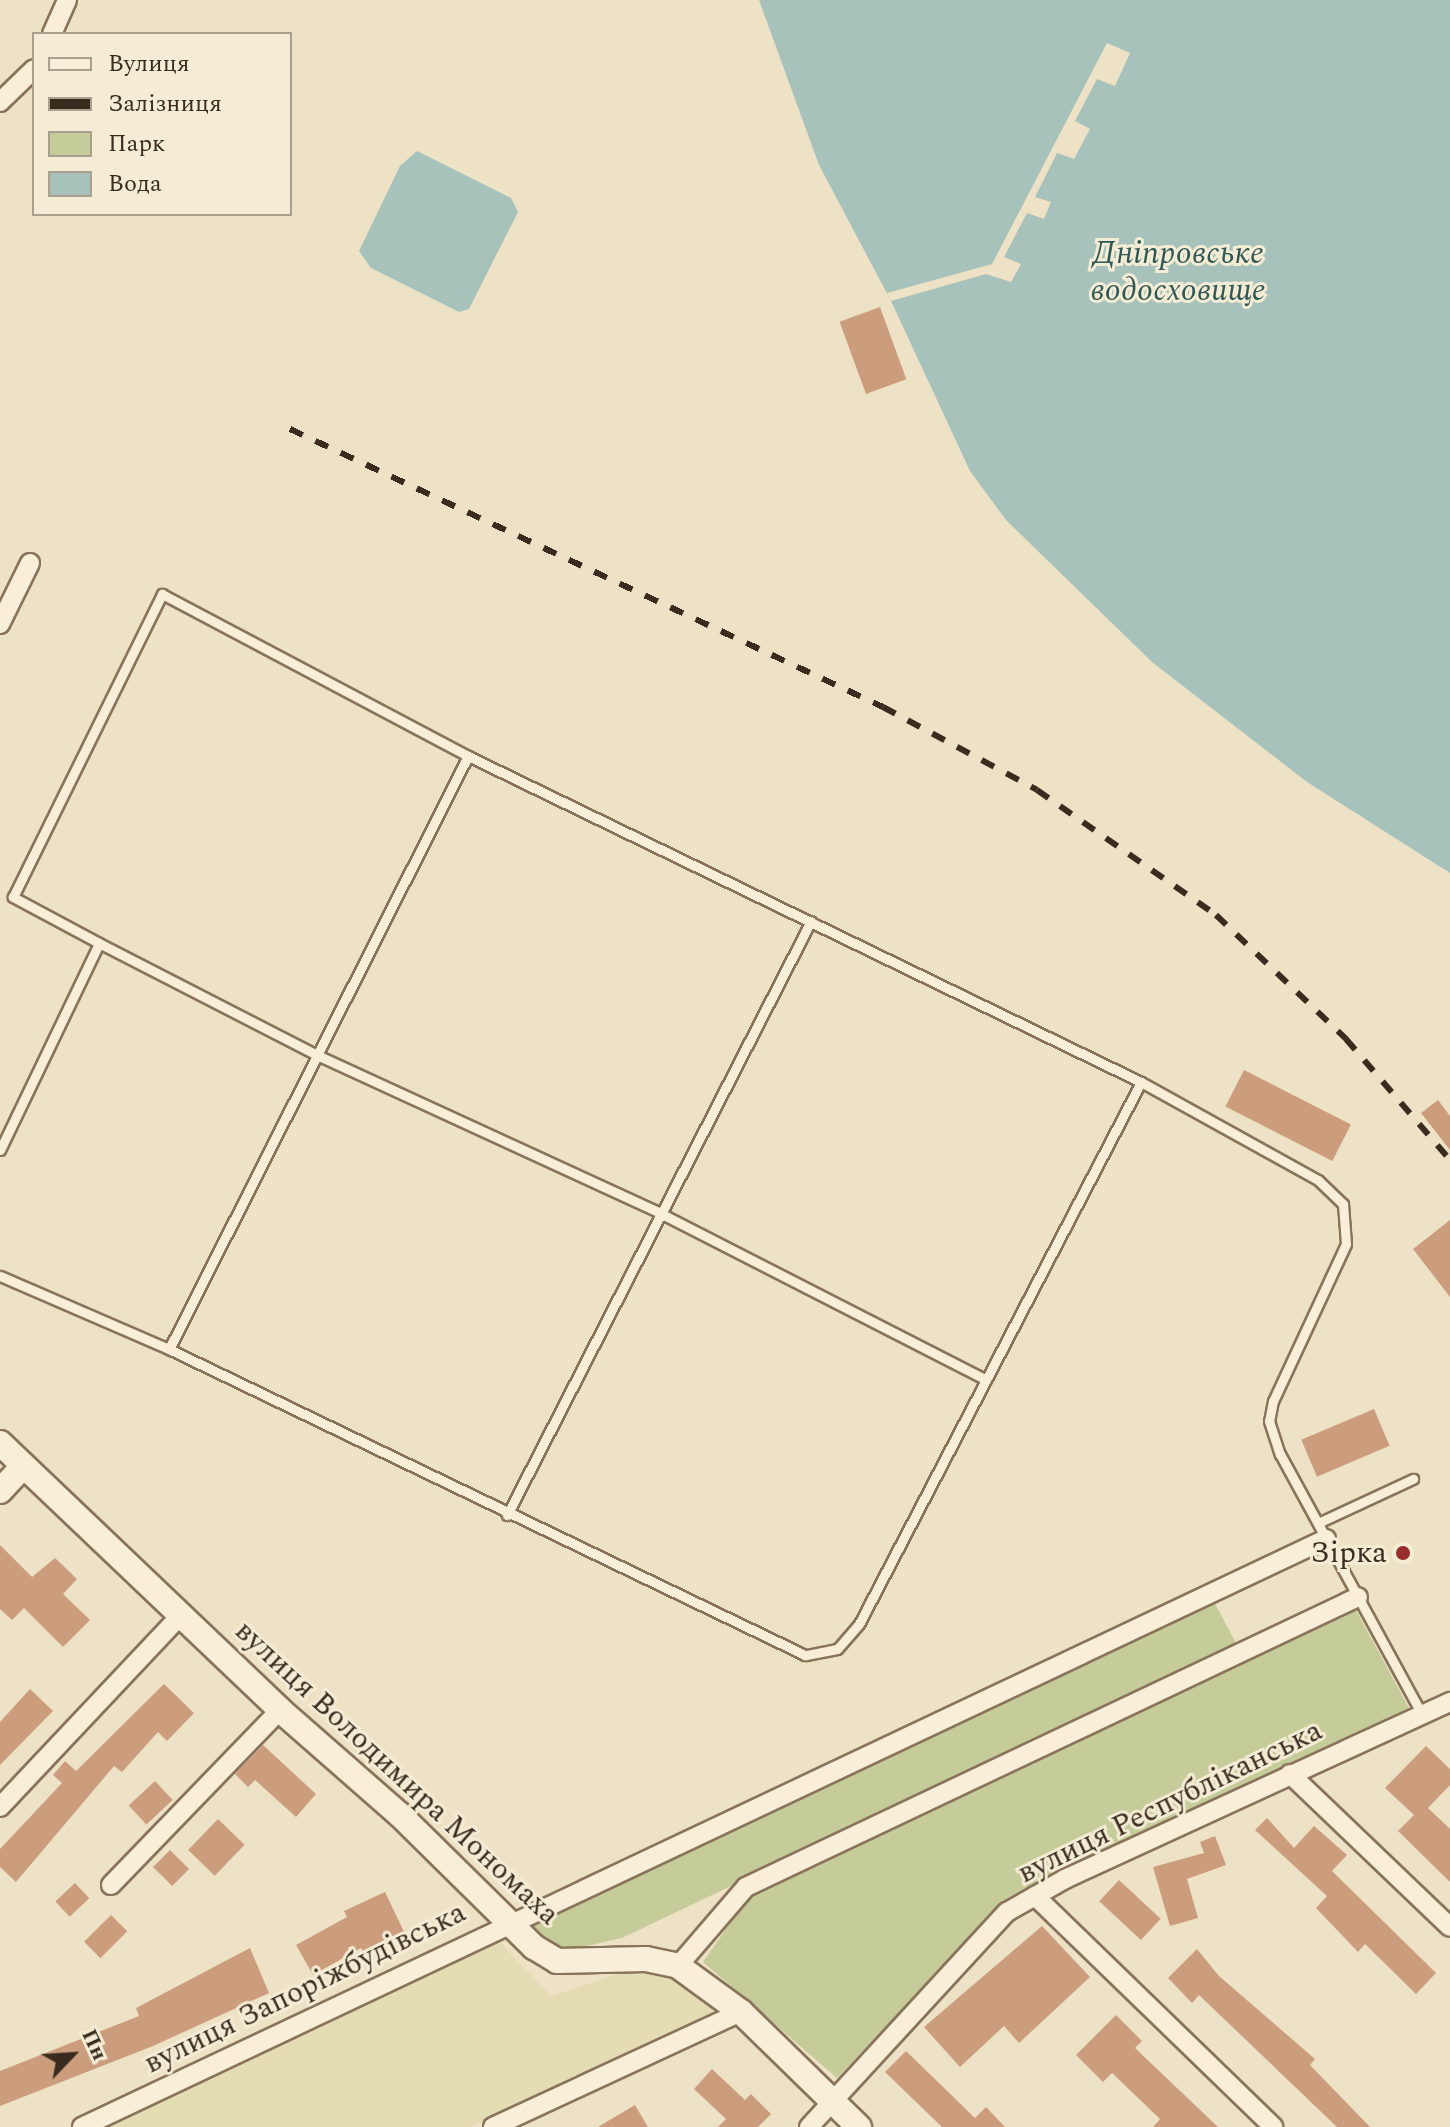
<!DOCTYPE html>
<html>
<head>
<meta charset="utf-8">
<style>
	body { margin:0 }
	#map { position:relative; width:1450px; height:2127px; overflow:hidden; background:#eee2c6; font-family:Spectral,serif }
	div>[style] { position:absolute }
	.farmland>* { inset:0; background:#e4dcb3 }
	.green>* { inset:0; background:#c6cc99 }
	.water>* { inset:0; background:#a7c2ba }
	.pier>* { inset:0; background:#eee2c6 }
	.building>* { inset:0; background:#cc9d7c; transform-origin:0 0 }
	.roads { filter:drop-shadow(2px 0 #89745b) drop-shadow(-2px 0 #89745b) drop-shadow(0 2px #89745b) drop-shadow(0 -2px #89745b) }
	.service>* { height:9px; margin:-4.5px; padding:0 4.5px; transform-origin:4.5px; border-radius:4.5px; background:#f9efd9 }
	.minor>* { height:18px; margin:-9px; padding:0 9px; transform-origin:9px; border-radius:9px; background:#f9efd9 }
	.tertiary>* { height:24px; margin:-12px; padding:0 12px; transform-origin:12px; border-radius:12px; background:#f9efd9 }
	.rail>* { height:6px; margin-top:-3px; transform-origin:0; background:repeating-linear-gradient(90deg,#392c1f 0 14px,transparent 0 28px) }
	.dots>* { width:22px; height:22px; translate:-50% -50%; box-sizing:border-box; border:4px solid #f5ecd5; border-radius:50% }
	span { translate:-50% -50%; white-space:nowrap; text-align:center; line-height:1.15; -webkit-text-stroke:6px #f5ecd5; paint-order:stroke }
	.poi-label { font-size:30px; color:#392c1f }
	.right { translate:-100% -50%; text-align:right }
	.street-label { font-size:30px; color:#392c1f }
	.water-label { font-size:32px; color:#2f5956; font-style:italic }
	.legend { position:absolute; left:32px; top:32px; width:260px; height:184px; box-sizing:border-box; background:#f5ecd5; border:2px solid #aa9f8c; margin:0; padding:10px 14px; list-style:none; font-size:24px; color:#392c1f }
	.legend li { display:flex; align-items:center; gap:16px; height:40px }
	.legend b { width:40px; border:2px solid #aa9f8c }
	.north { position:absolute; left:32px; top:2015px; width:80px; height:80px; -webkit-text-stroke:6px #f5ecd5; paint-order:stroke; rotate:65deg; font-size:22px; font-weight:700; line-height:32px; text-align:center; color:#392c1f }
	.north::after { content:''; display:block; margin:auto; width:28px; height:36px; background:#392c1f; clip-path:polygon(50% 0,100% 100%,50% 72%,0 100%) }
</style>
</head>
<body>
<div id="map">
	<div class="farmland">
		<div style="clip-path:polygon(494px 1936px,551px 1996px,635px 1968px,675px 1975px,726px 2011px,470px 2127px,104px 2127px)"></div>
	</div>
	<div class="green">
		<div style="clip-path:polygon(1214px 1602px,1237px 1645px,622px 1938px,560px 1952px,522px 1923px)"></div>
		<div style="clip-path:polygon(1356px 1610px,1410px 1710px,1009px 1897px,837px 2078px,703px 1962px,747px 1899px)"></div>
	</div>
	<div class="water">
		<div style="clip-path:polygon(759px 0,1450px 0,1450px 873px,1307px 782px,1152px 662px,1006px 520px,970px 471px,891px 301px,819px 165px)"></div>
		<div style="clip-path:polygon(417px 151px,511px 198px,518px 212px,469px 309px,459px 312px,371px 268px,359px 251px,400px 166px)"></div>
	</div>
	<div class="pier">
		<div style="clip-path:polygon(1107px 43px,1130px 53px,1115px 86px,1097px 79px,1075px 121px,1090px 129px,1074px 159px,1057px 153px,1035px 197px,1051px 202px,1044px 219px,1027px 213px,1004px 257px,1021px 264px,1011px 282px,986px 274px,891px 301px,887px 293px,992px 264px)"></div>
	</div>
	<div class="building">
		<div style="left:880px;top:307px;width:77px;height:43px;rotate:70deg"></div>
		<div style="left:1244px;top:1070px;width:120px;height:41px;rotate:27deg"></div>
		<div style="clip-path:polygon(1438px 1100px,1450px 1116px,1450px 1150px,1421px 1113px)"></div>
		<div style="clip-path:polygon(1450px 1220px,1450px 1297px,1413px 1249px)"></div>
		<div style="left:1374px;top:1409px;width:40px;height:79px;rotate:67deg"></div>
		<div style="clip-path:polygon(0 1545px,32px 1577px,55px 1558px,77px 1579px,63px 1594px,90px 1620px,63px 1647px,24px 1608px,12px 1620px,0 1609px)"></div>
		<div style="clip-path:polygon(164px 1684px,194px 1713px,167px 1741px,158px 1732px,122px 1772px,114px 1766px,16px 1882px,0 1867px,0 1849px,62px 1783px,53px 1775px,65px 1761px,76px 1771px)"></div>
		<div style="clip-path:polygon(30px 1689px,53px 1711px,0 1765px,0 1722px)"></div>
		<div style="clip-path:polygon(263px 1745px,316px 1794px,296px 1817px,255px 1780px,248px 1787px,235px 1774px)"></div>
		<div style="clip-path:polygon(1426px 1746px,1450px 1769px,1450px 1785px,1428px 1808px,1450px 1829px,1450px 1882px,1398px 1831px,1414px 1815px,1385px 1788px)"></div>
		<div style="left:155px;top:1781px;width:26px;height:36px;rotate:47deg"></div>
		<div style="clip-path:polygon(1267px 1818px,1294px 1848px,1314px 1826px,1347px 1855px,1332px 1871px,1436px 1973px,1416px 1994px,1365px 1944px,1358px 1952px,1316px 1908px,1327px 1896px,1255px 1830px)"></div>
		<div style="left:218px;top:1819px;width:37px;height:43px;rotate:44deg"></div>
		<div style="clip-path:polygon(1215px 1836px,1226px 1865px,1187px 1879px,1198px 1918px,1170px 1926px,1153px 1867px,1204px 1853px,1200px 1842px)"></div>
		<div style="left:170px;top:1850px;width:27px;height:24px;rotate:45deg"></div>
		<div style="left:1119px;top:1880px;width:57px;height:29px;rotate:43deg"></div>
		<div style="left:75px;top:1883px;width:21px;height:27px;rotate:47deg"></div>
		<div style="clip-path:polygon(385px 1892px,406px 1936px,365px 1955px,361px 1948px,313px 1975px,296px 1945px,347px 1917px,344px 1911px)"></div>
		<div style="left:111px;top:1915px;width:23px;height:38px;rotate:45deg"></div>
		<div style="clip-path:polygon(1042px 1926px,1090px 1977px,1019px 2043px,1004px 2026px,960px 2067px,924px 2027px)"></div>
		<div style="clip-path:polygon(250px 1948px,269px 1993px,153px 2046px,0 2106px,0 2071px,139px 2016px,136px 2008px)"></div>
		<div style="clip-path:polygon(1197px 1949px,1219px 1976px,1315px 2059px,1310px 2065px,1370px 2127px,1337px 2127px,1199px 1995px,1192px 2003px,1168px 1978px)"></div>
		<div style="clip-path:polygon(1116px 2015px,1142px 2041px,1135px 2048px,1218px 2127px,1153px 2127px,1160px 2119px,1112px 2073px,1103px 2082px,1076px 2055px)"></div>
		<div style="clip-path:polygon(906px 2051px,975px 2118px,986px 2107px,1005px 2127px,942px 2127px,885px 2072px)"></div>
		<div style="clip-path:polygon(712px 2069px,745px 2100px,751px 2094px,771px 2114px,758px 2127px,718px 2127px,726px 2119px,694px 2089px)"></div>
		<div style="clip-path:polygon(635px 2105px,648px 2127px,598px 2127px)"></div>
	</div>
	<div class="roads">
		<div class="service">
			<div style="left:99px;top:943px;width:245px;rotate:27.2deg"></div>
			<div style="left:317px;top:1055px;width:380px;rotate:24.7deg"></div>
			<div style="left:662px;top:1214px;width:364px;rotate:27.1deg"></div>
			<div style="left:1141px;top:1082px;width:202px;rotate:29deg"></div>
			<div style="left:1318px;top:1180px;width:35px;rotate:44deg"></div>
			<div style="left:1343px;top:1204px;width:40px;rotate:85.7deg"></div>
			<div style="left:1346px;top:1244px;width:173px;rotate:114.9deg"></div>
			<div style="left:1273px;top:1401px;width:20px;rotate:101deg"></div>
			<div style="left:1269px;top:1421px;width:35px;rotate:72deg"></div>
			<div style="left:1280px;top:1454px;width:296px;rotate:61.4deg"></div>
			<div style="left:0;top:1150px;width:229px;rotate:-64.4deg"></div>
			<div style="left:99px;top:943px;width:98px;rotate:-151.9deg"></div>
			<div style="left:13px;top:897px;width:338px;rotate:-63.8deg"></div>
			<div style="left:162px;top:594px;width:346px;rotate:27.9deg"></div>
			<div style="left:468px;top:756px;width:748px;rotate:25.85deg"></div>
			<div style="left:1141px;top:1082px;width:611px;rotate:117.49deg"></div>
			<div style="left:859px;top:1624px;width:33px;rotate:131deg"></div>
			<div style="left:837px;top:1649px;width:33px;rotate:169deg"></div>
			<div style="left:805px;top:1655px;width:706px;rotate:-154.31deg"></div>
			<div style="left:169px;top:1349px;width:184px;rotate:-156.6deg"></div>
			<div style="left:169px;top:1349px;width:664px;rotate:-63.24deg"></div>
			<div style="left:507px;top:1515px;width:667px;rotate:-62.9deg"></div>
			<div style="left:1318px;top:1523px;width:105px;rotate:-24.9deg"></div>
		</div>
		<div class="minor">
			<div style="left:52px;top:34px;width:37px;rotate:-66deg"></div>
			<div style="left:0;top:102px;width:47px;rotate:-44.1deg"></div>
			<div style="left:0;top:624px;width:68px;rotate:-63.8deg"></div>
			<div style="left:1290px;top:1774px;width:221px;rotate:43.7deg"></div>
			<div style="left:0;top:1807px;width:264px;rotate:-46.7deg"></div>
			<div style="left:111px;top:1885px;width:243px;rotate:-46deg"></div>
			<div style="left:1035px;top:1896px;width:332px;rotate:44.1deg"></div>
			<div style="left:678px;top:1966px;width:104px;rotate:-49.3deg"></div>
			<div style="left:746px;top:1887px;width:677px;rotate:-25.35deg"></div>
			<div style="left:82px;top:2127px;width:1376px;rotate:-25.3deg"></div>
			<div style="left:493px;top:2127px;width:273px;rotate:-24.9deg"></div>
			<div style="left:809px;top:2127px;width:292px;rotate:-47.4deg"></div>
			<div style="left:1007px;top:1912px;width:67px;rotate:-29.6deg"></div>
			<div style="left:1065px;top:1879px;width:424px;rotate:-24.7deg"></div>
		</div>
		<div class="tertiary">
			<div style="left:0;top:1443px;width:387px;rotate:43.6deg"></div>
			<div style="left:280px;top:1710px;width:158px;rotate:41.2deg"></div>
			<div style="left:399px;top:1814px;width:190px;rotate:44.6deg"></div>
			<div style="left:534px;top:1947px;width:27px;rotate:31deg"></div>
			<div style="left:557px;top:1961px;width:89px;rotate:-1.3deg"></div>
			<div style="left:646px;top:1959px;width:33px;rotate:12deg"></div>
			<div style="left:678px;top:1966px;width:78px;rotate:36.1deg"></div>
			<div style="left:741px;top:2012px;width:165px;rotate:44.3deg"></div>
			<div style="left:0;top:1491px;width:34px;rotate:-47deg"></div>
		</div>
	</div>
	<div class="rail">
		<div style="left:290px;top:429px;width:655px;rotate:25.12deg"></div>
		<div style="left:883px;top:707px;width:175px;rotate:28.3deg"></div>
		<div style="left:1037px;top:790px;width:218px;rotate:34.9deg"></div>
		<div style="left:1216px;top:915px;width:180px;rotate:43.6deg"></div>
		<div style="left:1346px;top:1039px;width:160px;rotate:49.3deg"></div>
	</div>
	<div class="dots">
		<div style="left:1403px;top:1553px;background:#982c2d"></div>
	</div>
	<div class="poi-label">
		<span class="right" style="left:1387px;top:1553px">Зірка</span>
	</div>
	<div class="street-label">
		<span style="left:397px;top:1773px;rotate:43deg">вулиця Володимира Мономаха</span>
		<span style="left:1170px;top:1802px;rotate:-26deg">вулиця Республіканська</span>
		<span style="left:305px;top:1988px;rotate:-26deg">вулиця Запоріжбудівська</span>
	</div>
	<div class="water-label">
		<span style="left:1178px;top:273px">Дніпровське<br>водосховище</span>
	</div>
	<ul class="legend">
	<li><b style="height:10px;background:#f9efd9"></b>Вулиця</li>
	<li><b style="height:10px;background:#392c1f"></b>Залізниця</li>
	<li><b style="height:22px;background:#c6cc99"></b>Парк</li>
	<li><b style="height:22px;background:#a7c2ba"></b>Вода</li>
	</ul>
	<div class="north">Пн</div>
</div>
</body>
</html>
